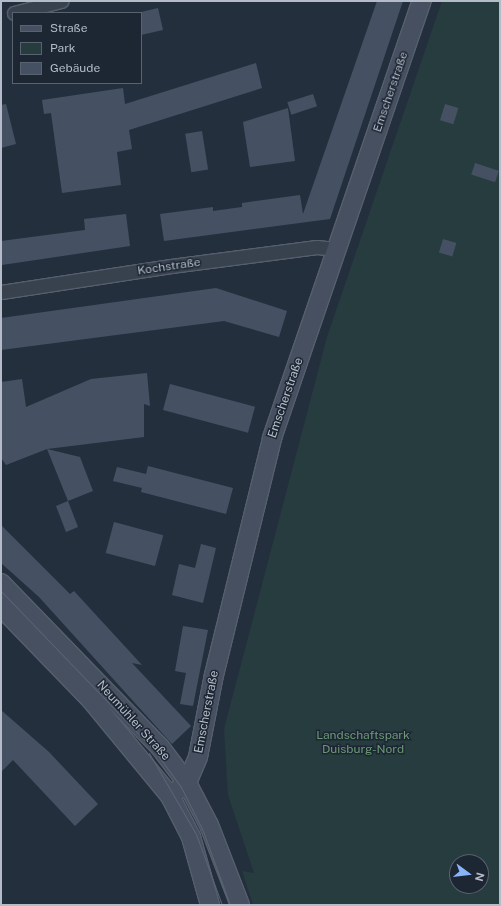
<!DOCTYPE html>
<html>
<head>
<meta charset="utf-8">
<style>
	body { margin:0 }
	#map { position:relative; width:501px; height:906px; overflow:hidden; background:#242f3e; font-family:"Public Sans",sans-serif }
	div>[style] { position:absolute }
	.green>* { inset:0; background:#263c3f }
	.building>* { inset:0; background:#455162; transform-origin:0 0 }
	.roads { filter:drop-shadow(1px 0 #565f6c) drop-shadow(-1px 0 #565f6c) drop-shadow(0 1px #565f6c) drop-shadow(0 -1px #565f6c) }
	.street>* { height:13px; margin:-6.5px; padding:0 6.5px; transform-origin:6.5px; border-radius:6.5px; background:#38414e }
	.secondary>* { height:18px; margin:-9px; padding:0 9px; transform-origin:9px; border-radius:9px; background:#465061 }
	.tram>* { height:1px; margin:-0.5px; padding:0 0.5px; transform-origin:0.5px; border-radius:0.5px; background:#5a6575 }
	span { translate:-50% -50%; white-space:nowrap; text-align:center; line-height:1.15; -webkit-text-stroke:3px #1d2633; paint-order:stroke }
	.street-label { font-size:12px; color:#b4bcc9 }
	.park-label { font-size:12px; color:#6b9a76 }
	.frame { position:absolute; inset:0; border:2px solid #b4bcc9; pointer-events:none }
	.legend { position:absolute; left:12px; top:12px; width:130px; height:72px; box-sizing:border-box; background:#1d2633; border:1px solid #59626f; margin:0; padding:5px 7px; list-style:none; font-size:12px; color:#b4bcc9 }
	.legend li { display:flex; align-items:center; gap:8px; height:20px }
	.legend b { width:20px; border:1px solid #59626f }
	.north { position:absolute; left:449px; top:854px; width:40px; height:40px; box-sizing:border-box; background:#1d2633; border:1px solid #59626f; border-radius:50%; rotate:105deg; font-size:11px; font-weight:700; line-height:16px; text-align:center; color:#b4bcc9 }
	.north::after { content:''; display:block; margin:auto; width:14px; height:18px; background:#8ab4f8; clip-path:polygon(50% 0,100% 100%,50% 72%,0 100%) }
</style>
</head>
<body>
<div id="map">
	<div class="green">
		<div style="clip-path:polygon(evenodd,442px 1px,500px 1px,500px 905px,253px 905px,242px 871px,254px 873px,228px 795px,224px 729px,327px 337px,442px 1px,457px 862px,481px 862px,481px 886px,457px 886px,457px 862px)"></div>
	</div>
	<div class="building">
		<div style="clip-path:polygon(377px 1px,403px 1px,330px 219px,164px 241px,160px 214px,213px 207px,213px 211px,242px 207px,242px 203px,300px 195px,303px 214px)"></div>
		<div style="clip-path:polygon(158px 8px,163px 30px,141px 35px,141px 12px)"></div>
		<div style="clip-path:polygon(256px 63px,262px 88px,129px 130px,132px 149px,117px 152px,121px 185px,62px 193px,51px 113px,44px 114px,42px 100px,123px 88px,125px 104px)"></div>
		<div style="left:313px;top:94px;width:13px;height:27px;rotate:72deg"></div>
		<div style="clip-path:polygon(6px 104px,16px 144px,1px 148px,1px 105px)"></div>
		<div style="left:445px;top:104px;width:14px;height:17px;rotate:17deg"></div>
		<div style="clip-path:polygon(288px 108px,295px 161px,250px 167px,243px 122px)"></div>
		<div style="left:202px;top:131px;width:39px;height:17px;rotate:81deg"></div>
		<div style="left:475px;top:163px;width:25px;height:12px;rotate:18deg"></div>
		<div style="clip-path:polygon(126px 214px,130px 246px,2px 265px,1px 241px,85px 230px,84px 219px)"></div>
		<div style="left:443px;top:239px;width:14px;height:14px;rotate:17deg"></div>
		<div style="clip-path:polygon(216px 288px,287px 311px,279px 337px,224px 321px,1px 350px,1px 318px)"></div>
		<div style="clip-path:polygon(147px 373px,150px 406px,144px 404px,144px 437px,47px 449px,80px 457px,93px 491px,68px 501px,78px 527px,66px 532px,56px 506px,68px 501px,47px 449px,6px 465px,1px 458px,1px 382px,22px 379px,26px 407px,91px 379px)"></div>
		<div style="left:170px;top:384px;width:88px;height:27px;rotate:15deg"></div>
		<div style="clip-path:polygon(148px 466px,233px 488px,226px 514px,141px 492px,142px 488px,113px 481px,117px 467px,146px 474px)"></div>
		<div style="left:114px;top:522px;width:51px;height:32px;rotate:15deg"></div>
		<div style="clip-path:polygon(1px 525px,70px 594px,74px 591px,142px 665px,132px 663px,191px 726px,172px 744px,39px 597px,1px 563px)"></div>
		<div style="clip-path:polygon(201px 544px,216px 548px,203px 603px,172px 595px,179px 564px,195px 568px)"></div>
		<div style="clip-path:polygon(183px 626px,208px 630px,193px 706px,180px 704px,186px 673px,175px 671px)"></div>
		<div style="clip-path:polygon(1px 710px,49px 752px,98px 804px,75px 826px,13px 760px,1px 772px)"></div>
	</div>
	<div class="roads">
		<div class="street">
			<div style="left:14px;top:13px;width:49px;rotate:-14.3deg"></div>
			<div style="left:1px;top:292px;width:172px;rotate:-8.7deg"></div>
			<div style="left:171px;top:266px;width:147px;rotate:-7.4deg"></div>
			<div style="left:317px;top:247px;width:20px;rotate:6deg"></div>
		</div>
		<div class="secondary">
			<div style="left:1px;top:583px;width:228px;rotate:45.9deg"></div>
			<div style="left:160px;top:747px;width:45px;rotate:53.1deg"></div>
			<div style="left:187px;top:783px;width:47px;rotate:62.4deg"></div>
			<div style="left:209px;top:825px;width:86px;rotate:68.8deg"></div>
			<div style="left:1px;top:607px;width:129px;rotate:45.9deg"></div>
			<div style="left:91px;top:700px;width:124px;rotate:50.5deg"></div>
			<div style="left:170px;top:796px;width:46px;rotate:62.9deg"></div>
			<div style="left:191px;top:837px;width:71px;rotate:74.4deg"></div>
			<div style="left:170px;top:796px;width:21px;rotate:-37deg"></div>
			<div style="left:187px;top:783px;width:28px;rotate:-67deg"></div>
			<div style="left:198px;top:757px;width:84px;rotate:-79deg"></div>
			<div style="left:214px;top:675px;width:244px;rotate:-76.2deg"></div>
			<div style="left:272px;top:438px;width:462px;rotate:-71.1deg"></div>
		</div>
	</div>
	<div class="tram">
		<div style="left:1px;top:591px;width:221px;rotate:46.1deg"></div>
		<div style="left:154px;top:750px;width:46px;rotate:53.9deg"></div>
		<div style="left:181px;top:787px;width:49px;rotate:63.4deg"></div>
		<div style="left:203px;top:831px;width:79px;rotate:70deg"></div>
		<div style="left:149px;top:753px;width:94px;rotate:59.9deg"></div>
		<div style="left:196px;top:834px;width:76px;rotate:69.9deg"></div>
	</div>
	<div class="street-label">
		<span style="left:391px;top:92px;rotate:-71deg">Emscherstraße</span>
		<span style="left:169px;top:267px;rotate:-8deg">Kochstraße</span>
		<span style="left:286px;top:398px;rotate:-71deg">Emscherstraße</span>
		<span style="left:207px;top:712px;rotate:-79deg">Emscherstraße</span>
		<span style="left:133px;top:721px;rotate:48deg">Neumühler Straße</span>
	</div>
	<div class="park-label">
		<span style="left:363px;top:743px">Landschaftspark<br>Duisburg-Nord</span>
	</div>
	<div class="frame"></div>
	<ul class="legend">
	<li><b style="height:5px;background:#465061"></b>Straße</li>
	<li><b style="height:11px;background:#263c3f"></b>Park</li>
	<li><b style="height:11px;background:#455162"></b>Gebäude</li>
	</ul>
	<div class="north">N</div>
</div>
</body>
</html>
